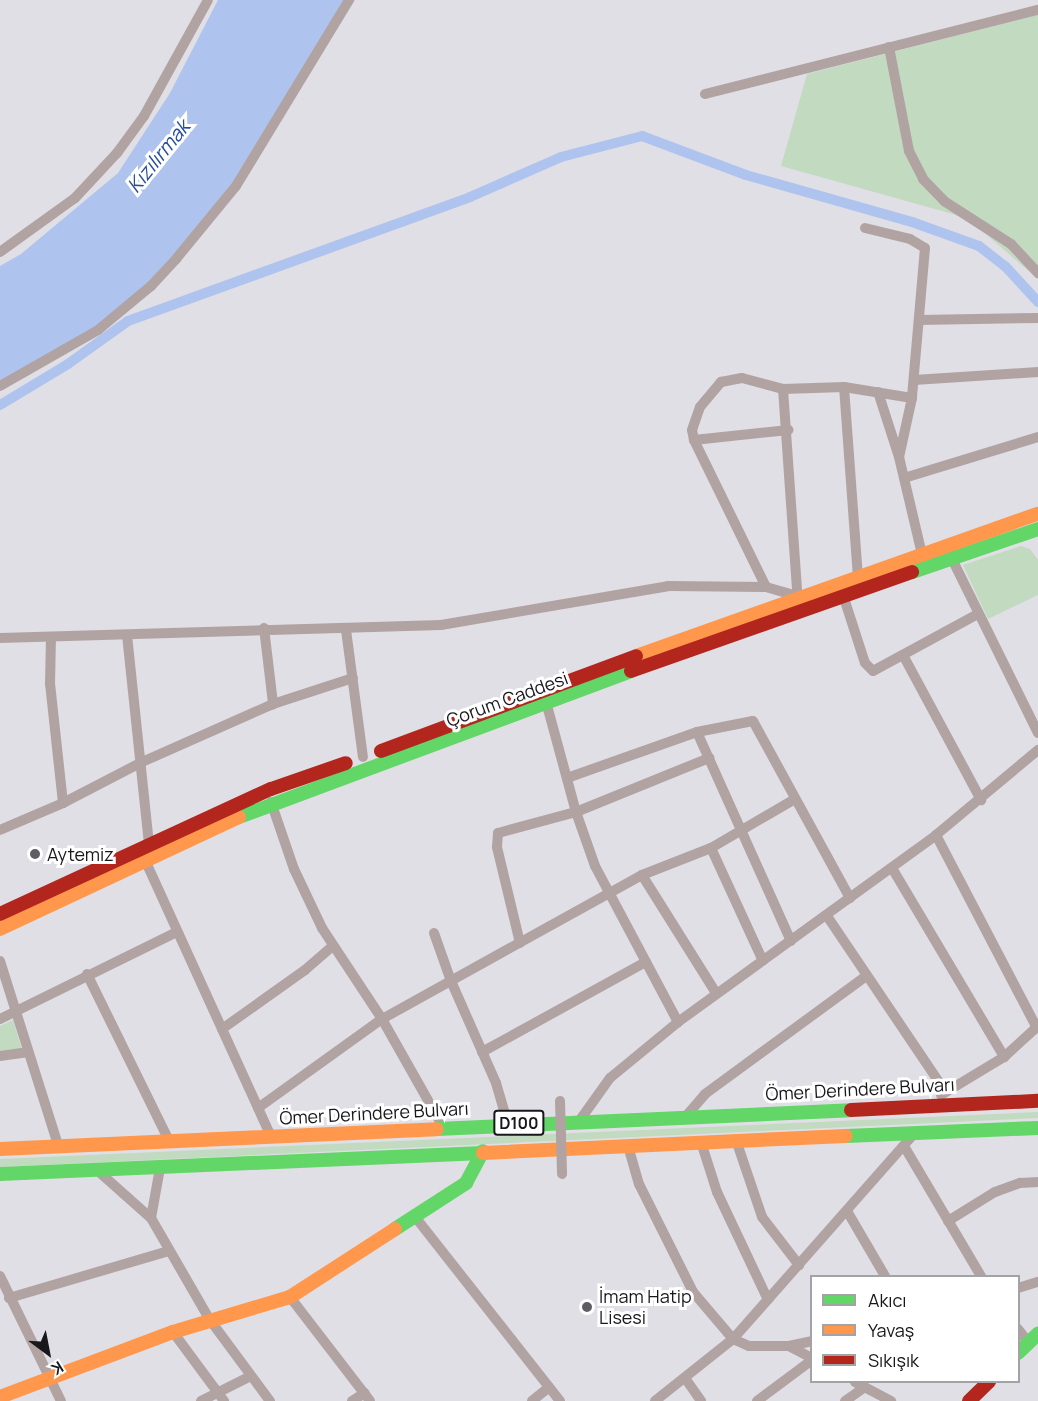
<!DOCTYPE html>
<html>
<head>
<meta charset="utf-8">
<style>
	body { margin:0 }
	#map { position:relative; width:1038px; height:1401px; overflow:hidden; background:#e0dfe5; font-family:Manrope,sans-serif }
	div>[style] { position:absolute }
	.green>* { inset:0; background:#c1dac0 }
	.water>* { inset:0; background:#aec4ef }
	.canal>* { height:10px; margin:-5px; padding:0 5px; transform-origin:5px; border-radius:5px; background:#aec4ef }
	.street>* { height:10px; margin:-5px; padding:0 5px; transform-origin:5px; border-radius:5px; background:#b2a3a3 }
	.fast>* { height:14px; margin:-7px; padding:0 7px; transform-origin:7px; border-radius:7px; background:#63d668 }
	.slow>* { height:14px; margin:-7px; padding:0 7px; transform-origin:7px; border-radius:7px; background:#ff974d }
	.jam>* { height:14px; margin:-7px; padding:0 7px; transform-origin:7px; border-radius:7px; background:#b3261e }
	.street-bridge>* { height:10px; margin:-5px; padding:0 5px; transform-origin:5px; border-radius:5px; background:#b2a3a3 }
	.dots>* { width:16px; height:16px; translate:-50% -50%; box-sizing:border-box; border:3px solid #fff; border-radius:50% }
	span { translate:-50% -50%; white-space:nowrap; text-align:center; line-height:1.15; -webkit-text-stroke:6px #fff; paint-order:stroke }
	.shield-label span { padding:2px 4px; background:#fff; border:2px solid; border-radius:4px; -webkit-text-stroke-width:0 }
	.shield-label { font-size:16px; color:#18171b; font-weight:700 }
	.street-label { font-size:18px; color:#18171b }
	.poi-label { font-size:18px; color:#18171b }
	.left { translate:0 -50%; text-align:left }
	.water-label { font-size:20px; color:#244ca0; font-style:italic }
	.legend { position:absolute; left:810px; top:1275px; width:210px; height:108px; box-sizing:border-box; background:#fff; border:2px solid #a3a2a4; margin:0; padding:8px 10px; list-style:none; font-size:18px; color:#18171b }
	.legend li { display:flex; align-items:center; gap:12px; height:30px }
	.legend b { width:30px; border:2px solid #a3a2a4 }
	.north { position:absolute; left:18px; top:1323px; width:60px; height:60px; -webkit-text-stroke:4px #fff; paint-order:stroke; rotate:148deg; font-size:16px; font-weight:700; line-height:24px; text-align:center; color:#18171b }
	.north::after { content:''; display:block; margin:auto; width:21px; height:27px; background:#18171b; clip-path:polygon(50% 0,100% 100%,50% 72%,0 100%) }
</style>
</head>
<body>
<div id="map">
	<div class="green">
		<div style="clip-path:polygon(1038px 15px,1038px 279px,967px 218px,781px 166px,807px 74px)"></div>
		<div style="clip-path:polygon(1021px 546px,1030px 549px,1038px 560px,1038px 595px,988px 619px,963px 565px)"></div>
		<div style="clip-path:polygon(13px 1020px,22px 1050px,0 1052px,0 1026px)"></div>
		<div style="clip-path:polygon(1038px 1112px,1038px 1118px,0 1167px,0 1159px)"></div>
	</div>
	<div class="water">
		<div style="clip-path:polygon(218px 0,349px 0,236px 186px,123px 310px,0 386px,0 266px,21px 254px,118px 173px,170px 93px)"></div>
	</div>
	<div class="canal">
		<div style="left:0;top:405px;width:79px;rotate:-31.1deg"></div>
		<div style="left:68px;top:364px;width:74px;rotate:-35.6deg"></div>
		<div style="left:128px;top:321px;width:364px;rotate:-19.9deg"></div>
		<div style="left:470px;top:197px;width:99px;rotate:-23.7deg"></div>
		<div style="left:561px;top:157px;width:84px;rotate:-14.5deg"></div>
		<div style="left:642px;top:136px;width:111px;rotate:20.6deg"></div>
		<div style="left:746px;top:175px;width:173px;rotate:15.8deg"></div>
		<div style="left:912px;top:222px;width:71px;rotate:19.7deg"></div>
		<div style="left:979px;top:246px;width:33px;rotate:38deg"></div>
		<div style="left:1005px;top:266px;width:49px;rotate:47.5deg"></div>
	</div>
	<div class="street">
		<div style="left:889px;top:47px;width:106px;rotate:79.1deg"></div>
		<div style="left:909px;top:151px;width:31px;rotate:63deg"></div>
		<div style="left:923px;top:179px;width:30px;rotate:46deg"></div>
		<div style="left:944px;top:201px;width:80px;rotate:32.7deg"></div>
		<div style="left:1011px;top:244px;width:40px;rotate:47deg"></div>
		<div style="left:705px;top:94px;width:343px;rotate:-14.2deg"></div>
		<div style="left:865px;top:228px;width:46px;rotate:13.7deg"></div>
		<div style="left:910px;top:239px;width:17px;rotate:31deg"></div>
		<div style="left:925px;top:248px;width:151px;rotate:95deg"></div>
		<div style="left:912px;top:398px;width:60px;rotate:102.4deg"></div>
		<div style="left:0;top:252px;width:92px;rotate:-35.8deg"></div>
		<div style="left:75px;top:198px;width:62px;rotate:-47deg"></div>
		<div style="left:117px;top:153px;width:46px;rotate:-53.9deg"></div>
		<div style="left:144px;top:116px;width:132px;rotate:-61.1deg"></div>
		<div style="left:919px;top:320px;width:119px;rotate:-1deg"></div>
		<div style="left:914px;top:380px;width:124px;rotate:-3.7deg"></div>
		<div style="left:0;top:386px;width:113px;rotate:-29.7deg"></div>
		<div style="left:98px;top:330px;width:69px;rotate:-39.7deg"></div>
		<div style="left:151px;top:286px;width:37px;rotate:-47deg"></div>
		<div style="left:176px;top:259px;width:94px;rotate:-50.6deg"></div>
		<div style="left:236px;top:186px;width:218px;rotate:-58.7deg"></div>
		<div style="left:844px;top:387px;width:191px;rotate:85.8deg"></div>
		<div style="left:783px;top:389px;width:213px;rotate:86deg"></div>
		<div style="left:878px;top:392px;width:68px;rotate:72.1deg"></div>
		<div style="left:899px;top:457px;width:100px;rotate:76.7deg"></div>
		<div style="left:694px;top:440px;width:95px;rotate:-6.1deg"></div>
		<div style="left:904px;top:478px;width:140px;rotate:-17deg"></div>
		<div style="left:952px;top:559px;width:194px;rotate:63.7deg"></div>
		<div style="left:766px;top:587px;width:164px;rotate:-116.1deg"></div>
		<div style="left:694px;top:440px;width:10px;rotate:-101deg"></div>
		<div style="left:692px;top:430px;width:24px;rotate:-71deg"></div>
		<div style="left:700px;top:407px;width:33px;rotate:-50deg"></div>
		<div style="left:721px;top:382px;width:21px;rotate:-11deg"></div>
		<div style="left:742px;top:378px;width:42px;rotate:15deg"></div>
		<div style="left:783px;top:389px;width:61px;rotate:-1.9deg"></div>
		<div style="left:844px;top:387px;width:69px;rotate:9.2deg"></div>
		<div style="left:843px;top:595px;width:71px;rotate:72.1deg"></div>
		<div style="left:865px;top:663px;width:11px;rotate:45deg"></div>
		<div style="left:873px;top:671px;width:119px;rotate:-28.5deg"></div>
		<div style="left:264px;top:628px;width:77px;rotate:83.2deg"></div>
		<div style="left:273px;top:704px;width:84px;rotate:-18deg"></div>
		<div style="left:346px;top:630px;width:128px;rotate:82.4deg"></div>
		<div style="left:127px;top:635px;width:211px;rotate:84deg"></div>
		<div style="left:0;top:638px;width:441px;rotate:-1.7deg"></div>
		<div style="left:441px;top:625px;width:230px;rotate:-9.7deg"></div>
		<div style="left:668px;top:586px;width:98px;rotate:0.6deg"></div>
		<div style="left:766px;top:587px;width:32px;rotate:16deg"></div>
		<div style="left:903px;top:655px;width:165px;rotate:61.7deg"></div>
		<div style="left:545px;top:698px;width:118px;rotate:74.8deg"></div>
		<div style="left:576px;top:812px;width:57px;rotate:70.6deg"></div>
		<div style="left:595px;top:866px;width:177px;rotate:62deg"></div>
		<div style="left:697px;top:732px;width:229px;rotate:65.8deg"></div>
		<div style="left:567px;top:778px;width:138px;rotate:-19.5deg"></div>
		<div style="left:697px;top:732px;width:57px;rotate:-11.1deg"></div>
		<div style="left:753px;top:721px;width:202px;rotate:61.3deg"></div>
		<div style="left:271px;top:802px;width:71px;rotate:71.1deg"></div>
		<div style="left:294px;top:869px;width:65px;rotate:64.6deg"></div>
		<div style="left:322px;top:928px;width:109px;rotate:56.6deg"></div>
		<div style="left:382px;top:1019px;width:124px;rotate:60.5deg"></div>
		<div style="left:63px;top:803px;width:89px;rotate:-27.4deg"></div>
		<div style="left:142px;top:762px;width:143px;rotate:-23.9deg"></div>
		<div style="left:0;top:830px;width:69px;rotate:-23.2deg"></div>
		<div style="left:63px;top:803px;width:120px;rotate:-96.2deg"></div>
		<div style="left:50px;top:684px;width:47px;rotate:-88.8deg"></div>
		<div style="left:936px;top:835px;width:218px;rotate:62.4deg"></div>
		<div style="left:711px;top:848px;width:124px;rotate:65.3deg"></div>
		<div style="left:145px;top:860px;width:303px;rotate:65.5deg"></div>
		<div style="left:892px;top:868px;width:220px;rotate:59.3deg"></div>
		<div style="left:642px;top:875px;width:139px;rotate:57.9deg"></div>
		<div style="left:827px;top:916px;width:211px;rotate:56deg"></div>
		<div style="left:434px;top:933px;width:51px;rotate:70.5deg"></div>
		<div style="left:451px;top:981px;width:111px;rotate:66.2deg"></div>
		<div style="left:496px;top:1083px;width:43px;rotate:73.7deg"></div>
		<div style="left:520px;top:943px;width:99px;rotate:-103.5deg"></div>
		<div style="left:497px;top:847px;width:14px;rotate:-86deg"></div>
		<div style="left:498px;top:833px;width:81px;rotate:-15.1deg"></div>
		<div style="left:576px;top:812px;width:144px;rotate:-22.1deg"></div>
		<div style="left:0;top:961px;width:193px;rotate:72.5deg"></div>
		<div style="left:87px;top:974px;width:186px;rotate:63.8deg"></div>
		<div style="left:0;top:1019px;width:197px;rotate:-26.2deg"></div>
		<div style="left:222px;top:1029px;width:102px;rotate:-35.4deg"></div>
		<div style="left:305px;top:970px;width:37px;rotate:-41deg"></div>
		<div style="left:482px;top:1052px;width:187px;rotate:-28.8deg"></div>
		<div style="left:0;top:1056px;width:27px;rotate:-8deg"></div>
		<div style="left:941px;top:1095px;width:74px;rotate:-31.1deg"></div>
		<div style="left:1004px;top:1057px;width:46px;rotate:-42.4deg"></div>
		<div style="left:258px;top:1108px;width:153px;rotate:-35.7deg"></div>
		<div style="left:382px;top:1019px;width:297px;rotate:-29deg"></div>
		<div style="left:642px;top:875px;width:74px;rotate:-21.4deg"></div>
		<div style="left:711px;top:848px;width:97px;rotate:-30.3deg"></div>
		<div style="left:687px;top:1115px;width:28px;rotate:-49deg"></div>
		<div style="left:705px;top:1094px;width:200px;rotate:-36.2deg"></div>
		<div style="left:580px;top:1120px;width:52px;rotate:-54.5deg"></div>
		<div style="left:610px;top:1078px;width:88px;rotate:-39.5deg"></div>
		<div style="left:678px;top:1022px;width:319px;rotate:-35.9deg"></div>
		<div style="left:936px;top:835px;width:133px;rotate:-39.8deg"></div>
		<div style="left:736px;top:1140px;width:81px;rotate:71.3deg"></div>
		<div style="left:762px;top:1217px;width:61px;rotate:52.4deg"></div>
		<div style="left:701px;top:1142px;width:52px;rotate:72.3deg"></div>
		<div style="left:717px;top:1192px;width:119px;rotate:64.7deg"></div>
		<div style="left:628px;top:1146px;width:40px;rotate:74deg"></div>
		<div style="left:639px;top:1184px;width:121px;rotate:63.4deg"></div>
		<div style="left:693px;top:1292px;width:62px;rotate:49.6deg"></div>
		<div style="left:733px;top:1339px;width:17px;rotate:24deg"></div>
		<div style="left:749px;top:1346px;width:40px"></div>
		<div style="left:789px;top:1346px;width:24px;rotate:-12deg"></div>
		<div style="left:904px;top:1146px;width:151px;rotate:59.4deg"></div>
		<div style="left:98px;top:1171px;width:71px;rotate:41.6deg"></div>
		<div style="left:151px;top:1218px;width:51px;rotate:-79.8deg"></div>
		<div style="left:847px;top:1211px;width:75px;rotate:59.7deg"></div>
		<div style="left:151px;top:1218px;width:118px;rotate:60deg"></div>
		<div style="left:210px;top:1320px;width:101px;rotate:53.5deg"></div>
		<div style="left:416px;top:1218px;width:233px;rotate:51.8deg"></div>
		<div style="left:948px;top:1221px;width:55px;rotate:-31.7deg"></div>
		<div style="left:995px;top:1192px;width:27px;rotate:-20deg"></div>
		<div style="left:1020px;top:1183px;width:18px;rotate:-3deg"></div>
		<div style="left:0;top:1276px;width:139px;rotate:64deg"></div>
		<div style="left:1018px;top:1288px;width:21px;rotate:-17deg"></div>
		<div style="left:290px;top:1297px;width:131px;rotate:52.4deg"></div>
		<div style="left:9px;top:1298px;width:167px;rotate:-16.4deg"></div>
		<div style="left:1018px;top:1329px;width:18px;rotate:52deg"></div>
		<div style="left:173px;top:1332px;width:86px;rotate:53.5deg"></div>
		<div style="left:789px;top:1346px;width:26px;rotate:28deg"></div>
		<div style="left:685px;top:1378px;width:28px;rotate:55deg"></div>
		<div style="left:855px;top:1382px;width:41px;rotate:27.8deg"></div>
		<div style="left:201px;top:1401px;width:54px;rotate:-26.6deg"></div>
		<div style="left:352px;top:1401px;width:15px;rotate:-32deg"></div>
		<div style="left:532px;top:1401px;width:22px;rotate:-39deg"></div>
		<div style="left:655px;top:1401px;width:100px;rotate:-38.5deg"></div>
		<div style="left:733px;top:1339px;width:272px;rotate:-48.6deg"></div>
		<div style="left:757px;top:1401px;width:69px;rotate:-36.7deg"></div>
		<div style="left:845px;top:1401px;width:24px;rotate:-35deg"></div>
	</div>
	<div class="fast">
		<div style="left:912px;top:572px;width:133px;rotate:-18.8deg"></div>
		<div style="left:239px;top:817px;width:418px;rotate:-20.4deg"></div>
		<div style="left:437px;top:1129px;width:414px;rotate:-2.6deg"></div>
		<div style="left:846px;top:1136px;width:192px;rotate:-2.4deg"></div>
		<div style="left:0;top:1174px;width:483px;rotate:-2.5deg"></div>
		<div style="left:395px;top:1229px;width:85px;rotate:-32.9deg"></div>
		<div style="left:466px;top:1183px;width:36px;rotate:-62deg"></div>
		<div style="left:1018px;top:1353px;width:28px;rotate:-44deg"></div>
	</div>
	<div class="slow">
		<div style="left:636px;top:656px;width:426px;rotate:-19.5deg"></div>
		<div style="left:0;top:929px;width:264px;rotate:-25.1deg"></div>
		<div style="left:0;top:1149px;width:437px;rotate:-2.6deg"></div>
		<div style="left:483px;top:1153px;width:363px;rotate:-2.7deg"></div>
		<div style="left:0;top:1397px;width:185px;rotate:-20.6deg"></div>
		<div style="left:173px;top:1332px;width:122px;rotate:-16.7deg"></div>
		<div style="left:290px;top:1297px;width:125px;rotate:-32.9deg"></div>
	</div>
	<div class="jam">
		<div style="left:631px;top:671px;width:298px;rotate:-19.4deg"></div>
		<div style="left:381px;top:751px;width:272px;rotate:-20.4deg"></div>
		<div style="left:0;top:914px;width:298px;rotate:-24.8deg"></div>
		<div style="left:271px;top:789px;width:79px;rotate:-19.1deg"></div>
		<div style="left:851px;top:1110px;width:187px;rotate:-2.8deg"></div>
		<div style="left:969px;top:1401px;width:28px;rotate:-44deg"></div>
	</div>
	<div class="street-bridge">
		<div style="left:560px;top:1101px;width:73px;rotate:88.4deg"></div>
	</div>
	<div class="dots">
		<div style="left:35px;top:854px;background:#5e5d62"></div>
		<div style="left:587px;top:1307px;background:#5e5d62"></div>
	</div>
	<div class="shield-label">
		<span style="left:519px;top:1123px">D100</span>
	</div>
	<div class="street-label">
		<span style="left:507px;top:699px;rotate:-20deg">Çorum Caddesi</span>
		<span style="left:860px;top:1089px;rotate:-3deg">Ömer Derindere Bulvarı</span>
		<span style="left:374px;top:1113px;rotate:-3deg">Ömer Derindere Bulvarı</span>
	</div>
	<div class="poi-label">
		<span class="left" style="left:47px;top:854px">Aytemiz</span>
		<span class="left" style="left:599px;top:1307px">İmam Hatip<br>Lisesi</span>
	</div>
	<div class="water-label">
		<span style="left:158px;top:156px;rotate:-51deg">Kızılırmak</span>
	</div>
	<ul class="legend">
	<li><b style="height:8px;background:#63d668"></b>Akıcı</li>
	<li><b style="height:8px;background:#ff974d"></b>Yavaş</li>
	<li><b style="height:8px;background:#b3261e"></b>Sıkışık</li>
	</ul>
	<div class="north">K</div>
</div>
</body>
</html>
